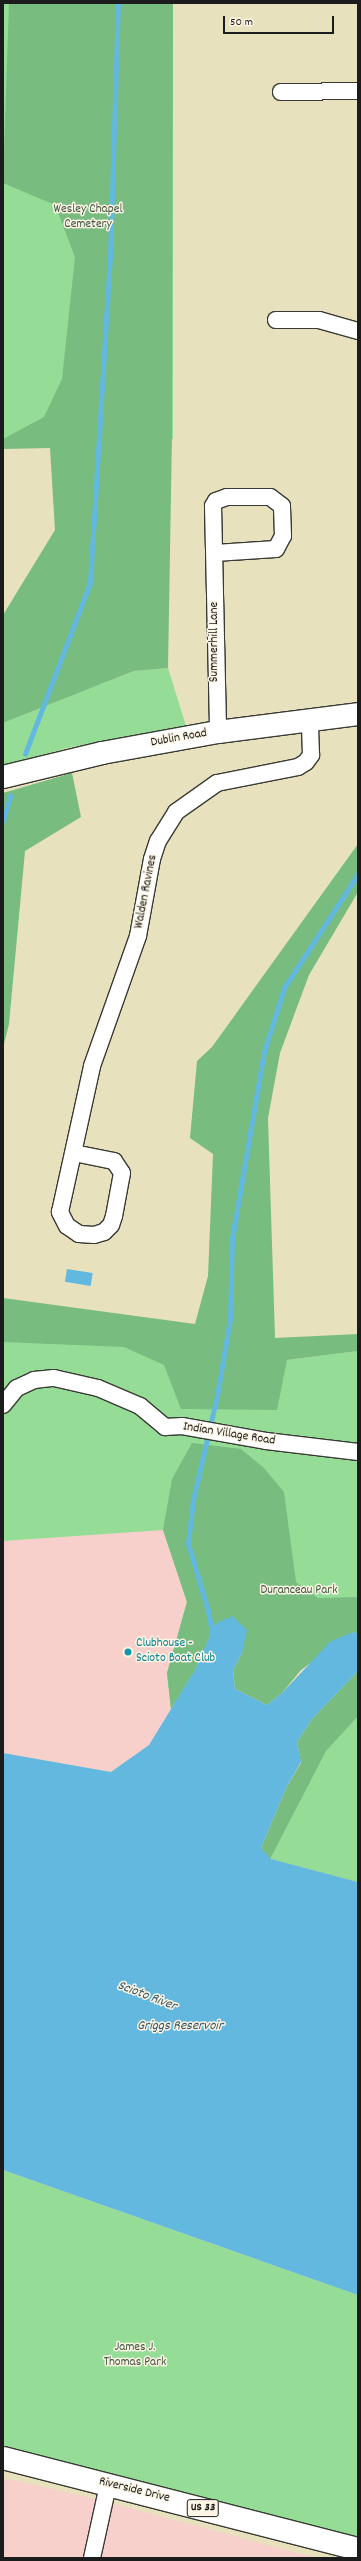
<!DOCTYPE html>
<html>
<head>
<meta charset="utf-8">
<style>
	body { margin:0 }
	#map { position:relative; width:361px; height:2561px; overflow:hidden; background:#e7e1bd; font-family:Dekko,sans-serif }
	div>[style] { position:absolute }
	.built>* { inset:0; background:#f7d0cb }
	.green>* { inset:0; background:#95dc96; transform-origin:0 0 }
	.forest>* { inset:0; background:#78bc7f }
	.water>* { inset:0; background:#62b8df; transform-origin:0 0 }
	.stream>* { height:4.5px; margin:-2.25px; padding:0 2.25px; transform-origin:2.25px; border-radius:2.25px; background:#62b8df }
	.roads { filter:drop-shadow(1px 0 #3a3a34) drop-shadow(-1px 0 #3a3a34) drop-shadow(0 1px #3a3a34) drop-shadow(0 -1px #3a3a34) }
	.street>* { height:16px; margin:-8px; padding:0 8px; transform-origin:8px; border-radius:8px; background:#fff }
	.primary>* { height:22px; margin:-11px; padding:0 11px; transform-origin:11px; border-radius:11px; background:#fff }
	.dots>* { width:11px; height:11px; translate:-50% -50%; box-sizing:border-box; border:2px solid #fcf5e5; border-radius:50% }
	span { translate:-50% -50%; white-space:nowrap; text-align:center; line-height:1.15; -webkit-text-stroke:3px #fcf5e5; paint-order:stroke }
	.shield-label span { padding:1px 3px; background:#fcf5e5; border:1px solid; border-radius:3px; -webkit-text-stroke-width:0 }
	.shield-label { font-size:12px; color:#1c1c1c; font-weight:700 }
	.park-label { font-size:13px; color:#405641 }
	.street-label { font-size:13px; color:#1c1c1c }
	.culture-label { font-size:13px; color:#0d838f }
	.left { translate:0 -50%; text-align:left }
	.water-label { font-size:14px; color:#385a6a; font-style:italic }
	.frame { position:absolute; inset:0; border:4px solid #1c1c1c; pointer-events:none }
	.scale { position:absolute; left:223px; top:16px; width:111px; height:18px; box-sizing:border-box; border:2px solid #1c1c1c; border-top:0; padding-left:5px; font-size:12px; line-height:14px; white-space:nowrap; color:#1c1c1c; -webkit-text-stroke:3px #fcf5e5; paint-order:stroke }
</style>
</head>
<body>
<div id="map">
	<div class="built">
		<div style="clip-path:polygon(163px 1530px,187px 1602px,167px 1673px,171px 1709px,149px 1745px,111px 1772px,3px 1753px,3px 1541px)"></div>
		<div style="clip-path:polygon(3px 2478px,88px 2497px,317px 2558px,3px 2558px)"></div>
	</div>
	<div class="green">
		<div style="left:3px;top:3px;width:170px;height:436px"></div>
		<div style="clip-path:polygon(168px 668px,186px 726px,67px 748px,3px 766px,3px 723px,134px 671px)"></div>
		<div style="clip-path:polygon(3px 1328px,287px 1360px,358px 1351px,358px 1634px,232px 1616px,171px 1709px,167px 1673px,187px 1602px,163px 1530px,3px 1541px)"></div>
		<div style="clip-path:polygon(358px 1671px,358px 1882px,270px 1859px)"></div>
		<div style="clip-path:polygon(3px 2170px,358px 2295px,358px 2549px,3px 2458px)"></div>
	</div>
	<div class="forest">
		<div style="clip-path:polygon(9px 3px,173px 3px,172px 435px,168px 668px,134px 671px,3px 723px,3px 615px,55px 530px,50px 448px,3px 449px,3px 439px,44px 417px,62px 379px,75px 257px,55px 205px,3px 183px)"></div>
		<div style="clip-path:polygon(72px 773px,81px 817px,25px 851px,9px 1024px,3px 1048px,3px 793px)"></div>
		<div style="clip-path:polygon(358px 844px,358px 892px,309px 975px,280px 1053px,268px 1118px,275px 1338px,358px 1334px,358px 1351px,287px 1360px,277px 1410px,181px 1409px,164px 1365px,124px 1347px,3px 1342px,3px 1298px,195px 1324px,208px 1276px,213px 1154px,190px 1138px,197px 1061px,212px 1047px)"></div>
		<div style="clip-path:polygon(192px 1443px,241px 1449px,264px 1468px,284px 1492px,296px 1582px,318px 1598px,358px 1597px,358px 1634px,353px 1632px,301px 1670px,282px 1693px,267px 1705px,235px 1689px,233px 1670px,242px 1653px,215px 1624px,195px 1670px,171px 1709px,167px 1673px,187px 1602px,163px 1530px,172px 1479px)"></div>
		<div style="clip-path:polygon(358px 1671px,358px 1716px,326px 1751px,270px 1859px,261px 1848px,286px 1788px,301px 1763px,297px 1742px,312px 1719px)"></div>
	</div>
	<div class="water">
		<div style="left:67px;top:1269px;width:26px;height:13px;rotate:9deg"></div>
		<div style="clip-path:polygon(232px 1616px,247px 1630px,242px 1653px,233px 1670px,235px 1689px,267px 1705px,282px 1693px,331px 1641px,354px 1632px,358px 1634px,358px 1671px,312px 1719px,297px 1742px,301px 1762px,286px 1788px,261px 1848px,271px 1859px,358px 1882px,358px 2295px,3px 2170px,3px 1753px,111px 1772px,149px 1745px,195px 1670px,215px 1624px)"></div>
	</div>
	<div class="stream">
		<div style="left:25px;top:754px;width:183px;rotate:-69.2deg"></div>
		<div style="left:90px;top:583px;width:327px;rotate:-86.5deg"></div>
		<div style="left:110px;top:257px;width:254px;rotate:-88.2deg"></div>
		<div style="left:3px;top:821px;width:26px;rotate:-74deg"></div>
		<div style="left:213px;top:1637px;width:26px;rotate:-101deg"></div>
		<div style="left:208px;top:1611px;width:70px;rotate:-106.6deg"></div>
		<div style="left:188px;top:1544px;width:44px;rotate:-83.5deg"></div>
		<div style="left:193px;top:1500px;width:107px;rotate:-77deg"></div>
		<div style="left:217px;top:1396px;width:78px;rotate:-80.4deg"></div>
		<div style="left:230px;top:1319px;width:80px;rotate:-88.6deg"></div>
		<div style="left:232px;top:1239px;width:190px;rotate:-80.3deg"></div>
		<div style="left:264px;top:1052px;width:67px;rotate:-72.6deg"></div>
		<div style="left:284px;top:988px;width:136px;rotate:-57deg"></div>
	</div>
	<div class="roads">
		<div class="street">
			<div style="left:281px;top:92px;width:77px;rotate:-0.7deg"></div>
			<div style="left:276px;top:320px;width:43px"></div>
			<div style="left:319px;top:320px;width:41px;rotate:15.8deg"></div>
			<div style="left:215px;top:553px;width:61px;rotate:-3.8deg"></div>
			<div style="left:276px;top:549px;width:15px;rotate:-62deg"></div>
			<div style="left:283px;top:536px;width:30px;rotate:-92deg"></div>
			<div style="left:282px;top:506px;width:15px;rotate:-143deg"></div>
			<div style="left:270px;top:497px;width:43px;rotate:180deg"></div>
			<div style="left:227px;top:497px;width:12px;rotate:160deg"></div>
			<div style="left:216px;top:501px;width:6px;rotate:121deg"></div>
			<div style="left:213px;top:506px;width:226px;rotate:88.7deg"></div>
			<div style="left:74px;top:1153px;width:41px;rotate:11.3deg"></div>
			<div style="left:114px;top:1161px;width:14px;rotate:56deg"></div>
			<div style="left:122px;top:1173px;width:44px;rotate:100.5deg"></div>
			<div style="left:114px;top:1216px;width:9px;rotate:108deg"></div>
			<div style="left:111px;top:1225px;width:10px;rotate:135deg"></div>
			<div style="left:104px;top:1232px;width:10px;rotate:163deg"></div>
			<div style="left:94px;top:1235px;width:15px;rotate:-176deg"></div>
			<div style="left:79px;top:1234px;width:14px;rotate:-146deg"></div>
			<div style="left:67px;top:1226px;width:16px;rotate:-117deg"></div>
			<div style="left:60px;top:1212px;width:149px;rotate:-77.6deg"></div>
			<div style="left:92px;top:1066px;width:138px;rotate:-70.5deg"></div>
			<div style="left:138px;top:936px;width:78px;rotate:-79.7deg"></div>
			<div style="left:152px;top:859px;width:19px;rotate:-72deg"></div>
			<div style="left:158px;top:841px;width:34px;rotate:-58deg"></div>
			<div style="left:176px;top:812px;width:50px;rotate:-35.3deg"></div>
			<div style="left:217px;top:783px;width:83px;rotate:-11.2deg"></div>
			<div style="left:298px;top:767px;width:9px;rotate:-32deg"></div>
			<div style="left:306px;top:762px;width:9px;rotate:-54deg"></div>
			<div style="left:311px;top:755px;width:35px;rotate:-92deg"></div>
			<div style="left:3px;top:1405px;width:22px;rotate:-51deg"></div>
			<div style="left:17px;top:1388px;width:19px;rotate:-25deg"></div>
			<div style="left:34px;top:1380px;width:20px;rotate:-6deg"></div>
			<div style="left:54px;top:1378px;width:45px;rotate:12.8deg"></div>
			<div style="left:98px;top:1388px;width:46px;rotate:23.2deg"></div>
			<div style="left:140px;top:1406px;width:33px;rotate:40deg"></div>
			<div style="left:165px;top:1427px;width:17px;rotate:-3deg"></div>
			<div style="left:182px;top:1426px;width:85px;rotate:10.1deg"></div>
			<div style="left:266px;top:1441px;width:93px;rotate:6.8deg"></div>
			<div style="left:92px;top:2558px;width:75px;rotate:-77.6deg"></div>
		</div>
		<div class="primary">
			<div style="left:3px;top:777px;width:102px;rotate:-13.6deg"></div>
			<div style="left:102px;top:753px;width:118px;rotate:-10.3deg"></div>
			<div style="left:218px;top:732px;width:141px;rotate:-7.3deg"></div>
			<div style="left:3px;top:2458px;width:366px;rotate:14.4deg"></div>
		</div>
	</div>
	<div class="dots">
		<div style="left:128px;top:1652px;background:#0f9aa8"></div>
	</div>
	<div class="shield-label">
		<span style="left:203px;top:2508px">US 33</span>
	</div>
	<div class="park-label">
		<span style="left:88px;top:218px">Wesley Chapel<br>Cemetery</span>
		<span style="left:299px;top:1591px">Duranceau Park</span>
		<span style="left:135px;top:2356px">James J.<br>Thomas Park</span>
	</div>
	<div class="street-label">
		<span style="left:215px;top:642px;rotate:-90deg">Summerhill Lane</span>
		<span style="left:179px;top:739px;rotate:-10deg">Dublin Road</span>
		<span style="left:147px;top:892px;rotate:-79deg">Walden Ravines</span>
		<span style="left:229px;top:1435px;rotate:9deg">Indian Village Road</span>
		<span style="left:134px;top:2491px;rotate:14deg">Riverside Drive</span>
	</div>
	<div class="culture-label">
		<span class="left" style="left:136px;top:1652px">Clubhouse -<br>Scioto Boat Club</span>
	</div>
	<div class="water-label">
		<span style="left:147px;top:1996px;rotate:21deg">Scioto River</span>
		<span style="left:180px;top:2026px">Griggs Reservoir</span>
	</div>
	<div class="frame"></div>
	<div class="scale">50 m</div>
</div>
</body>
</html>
